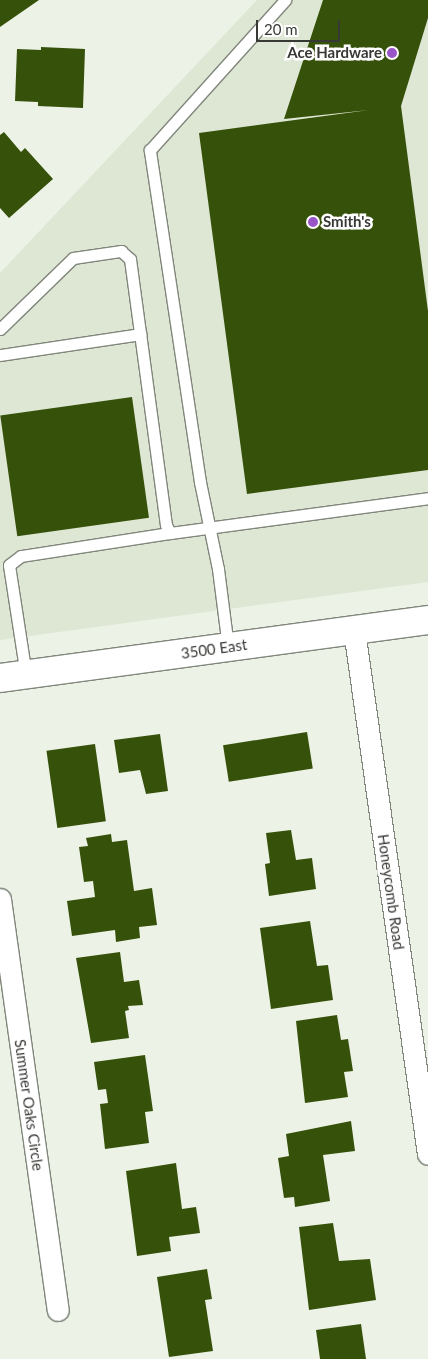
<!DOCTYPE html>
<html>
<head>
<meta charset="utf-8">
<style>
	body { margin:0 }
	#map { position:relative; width:428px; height:1359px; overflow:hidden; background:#ecf2e6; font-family:Lato,sans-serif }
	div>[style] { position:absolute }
	.built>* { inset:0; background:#dee6d4 }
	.building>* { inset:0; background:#365109; transform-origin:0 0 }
	.roads { filter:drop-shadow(1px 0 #80867b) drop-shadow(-1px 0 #80867b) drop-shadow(0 1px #80867b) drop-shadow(0 -1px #80867b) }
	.service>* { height:11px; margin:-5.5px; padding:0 5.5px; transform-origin:5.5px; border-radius:5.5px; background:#fff }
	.minor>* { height:21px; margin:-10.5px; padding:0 10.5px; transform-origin:10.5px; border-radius:10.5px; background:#fff }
	.secondary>* { height:28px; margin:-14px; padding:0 14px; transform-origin:14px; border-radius:14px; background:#fff }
	.dots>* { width:14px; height:14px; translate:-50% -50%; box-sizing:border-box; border:2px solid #fff; border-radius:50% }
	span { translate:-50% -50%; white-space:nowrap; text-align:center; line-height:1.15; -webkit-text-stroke:5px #fff; paint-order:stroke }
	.poi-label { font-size:15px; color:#373935; font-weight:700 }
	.right { translate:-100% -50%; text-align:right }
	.left { translate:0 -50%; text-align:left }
	.street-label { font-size:15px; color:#373935 }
	.scale { position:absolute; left:256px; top:20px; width:84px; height:22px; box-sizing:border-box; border:2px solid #373935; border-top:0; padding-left:6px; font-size:15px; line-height:18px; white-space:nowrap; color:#373935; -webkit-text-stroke:4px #fff; paint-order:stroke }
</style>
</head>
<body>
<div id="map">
	<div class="built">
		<div style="clip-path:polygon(257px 0,428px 0,428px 582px,0 640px,0 273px)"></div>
	</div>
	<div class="building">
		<div style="clip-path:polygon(0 0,39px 0,0 27px)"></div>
		<div style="clip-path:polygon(323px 0,428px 0,428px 18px,401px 106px,428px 311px,428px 470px,247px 494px,199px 133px,369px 110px,284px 119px)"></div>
		<div style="clip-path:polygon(41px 47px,85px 49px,83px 108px,38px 106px,38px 102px,15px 101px,17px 49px,41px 50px)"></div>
		<div style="clip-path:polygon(4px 132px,21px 152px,25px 148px,53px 179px,9px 218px,0 208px,0 135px)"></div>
		<div style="left:132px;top:397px;width:122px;height:133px;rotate:82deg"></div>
		<div style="left:307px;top:732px;width:37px;height:85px;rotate:81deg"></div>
		<div style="clip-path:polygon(160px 734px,168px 791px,146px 794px,140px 770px,119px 773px,114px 740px)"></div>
		<div style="left:95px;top:744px;width:78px;height:49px;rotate:82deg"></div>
		<div style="clip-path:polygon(291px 830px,296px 860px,312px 858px,316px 889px,269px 896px,265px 864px,270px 863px,266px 833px)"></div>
		<div style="clip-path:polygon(111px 834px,112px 842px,127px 840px,134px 891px,152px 888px,157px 925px,139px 927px,140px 938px,116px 942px,115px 930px,72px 936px,67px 901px,95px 897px,93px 881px,84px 882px,79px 847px,88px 846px,86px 838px)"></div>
		<div style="clip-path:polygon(310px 921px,317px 966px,328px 965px,333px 1000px,271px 1009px,260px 928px)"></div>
		<div style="clip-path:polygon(120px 952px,124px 982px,139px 980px,143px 1005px,128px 1006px,129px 1010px,125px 1011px,129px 1038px,91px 1043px,76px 958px)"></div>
		<div style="clip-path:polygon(337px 1015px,341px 1040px,348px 1039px,353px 1071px,344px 1072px,348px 1097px,305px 1103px,296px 1021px)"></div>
		<div style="clip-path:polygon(145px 1055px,153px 1111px,145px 1112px,149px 1143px,105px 1149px,100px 1104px,108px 1103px,106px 1089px,98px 1090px,94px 1062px)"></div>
		<div style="clip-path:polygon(351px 1121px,355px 1151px,323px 1155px,330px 1201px,295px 1207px,294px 1197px,284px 1198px,278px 1158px,289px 1156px,286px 1134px)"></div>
		<div style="clip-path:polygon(176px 1163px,182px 1209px,196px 1207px,200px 1233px,169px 1237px,171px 1251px,137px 1256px,126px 1171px)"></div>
		<div style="clip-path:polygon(333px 1223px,339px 1261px,370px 1259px,376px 1300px,309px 1310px,299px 1227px)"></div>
		<div style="clip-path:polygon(207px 1269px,212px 1299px,205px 1300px,213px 1351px,169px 1357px,157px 1277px)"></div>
		<div style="clip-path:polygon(361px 1324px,366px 1359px,320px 1359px,316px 1330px)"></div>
	</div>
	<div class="roads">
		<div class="service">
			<div style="left:0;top:329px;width:102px;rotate:-44.2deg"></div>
			<div style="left:73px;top:258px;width:49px;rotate:-8.3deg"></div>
			<div style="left:121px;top:251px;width:12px;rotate:42deg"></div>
			<div style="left:130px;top:259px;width:268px;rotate:82.3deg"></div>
			<div style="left:166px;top:525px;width:9px;rotate:63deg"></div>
			<div style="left:170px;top:533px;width:260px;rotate:-7.7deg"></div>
			<div style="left:0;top:355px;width:142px;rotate:-8.5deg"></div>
			<div style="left:228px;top:647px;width:79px;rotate:-97.3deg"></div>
			<div style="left:218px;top:569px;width:89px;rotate:-101.7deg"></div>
			<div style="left:200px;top:482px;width:336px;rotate:-98.6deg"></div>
			<div style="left:150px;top:150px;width:202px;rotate:-48deg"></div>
			<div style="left:26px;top:675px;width:111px;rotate:-98.8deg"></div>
			<div style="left:9px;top:565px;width:15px;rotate:-37deg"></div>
			<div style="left:21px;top:556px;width:151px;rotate:-8.8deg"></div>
		</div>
		<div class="minor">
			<div style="left:354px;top:630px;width:529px;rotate:81.96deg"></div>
			<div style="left:0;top:899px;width:415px;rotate:82deg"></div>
		</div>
		<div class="secondary">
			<div style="left:0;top:678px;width:432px;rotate:-7.7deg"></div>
		</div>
	</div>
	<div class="dots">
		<div style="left:392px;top:53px;background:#9a54c9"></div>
		<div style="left:313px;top:222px;background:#9a54c9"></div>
	</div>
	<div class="poi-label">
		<span class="right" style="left:382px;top:53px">Ace Hardware</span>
		<span class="left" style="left:323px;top:222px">Smith's</span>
	</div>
	<div class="street-label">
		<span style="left:214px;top:649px;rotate:-8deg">3500 East</span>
		<span style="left:391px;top:892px;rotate:82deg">Honeycomb Road</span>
		<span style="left:29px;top:1105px;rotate:82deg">Summer Oaks Circle</span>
	</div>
	<div class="scale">20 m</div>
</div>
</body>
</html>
